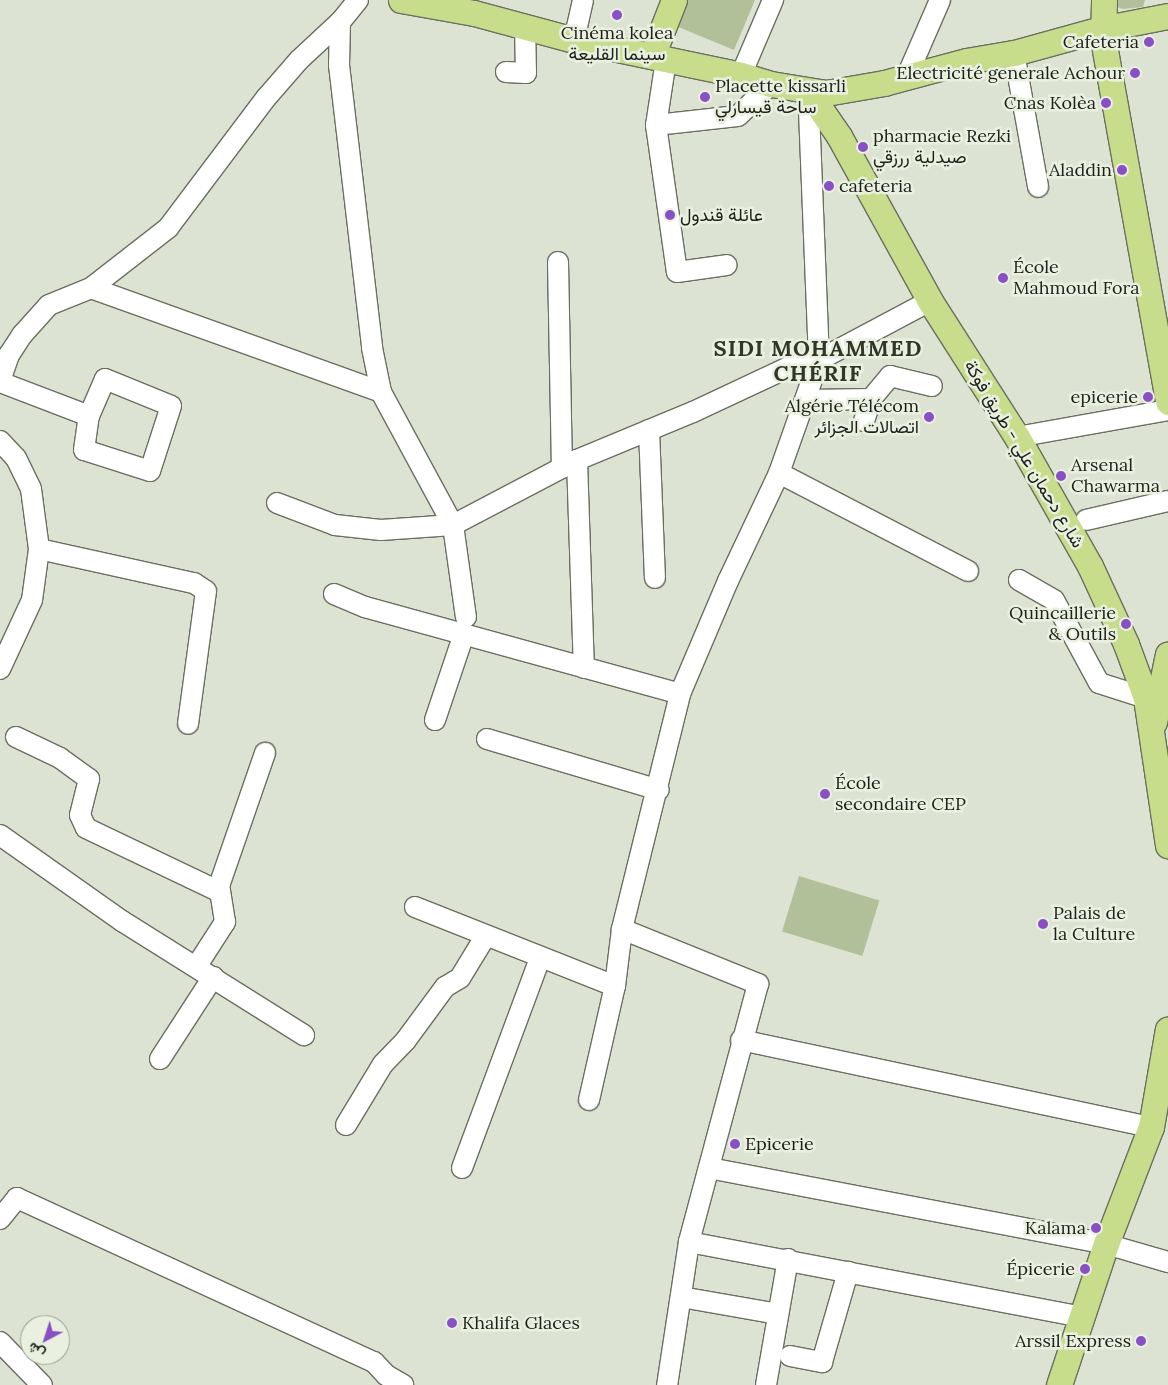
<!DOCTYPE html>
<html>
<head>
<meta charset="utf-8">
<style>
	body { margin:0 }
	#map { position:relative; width:1168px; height:1385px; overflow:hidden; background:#dce3d2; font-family:Lora,Vazirmatn,serif }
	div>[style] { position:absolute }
	.green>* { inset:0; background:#b2c099; transform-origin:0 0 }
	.roads { filter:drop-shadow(1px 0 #6a6f60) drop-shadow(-1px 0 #6a6f60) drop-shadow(0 1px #6a6f60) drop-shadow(0 -1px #6a6f60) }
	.minor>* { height:20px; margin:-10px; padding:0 10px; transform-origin:10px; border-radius:10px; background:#fff }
	.major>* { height:25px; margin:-12.5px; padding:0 12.5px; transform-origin:12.5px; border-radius:12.5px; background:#c7dd8b }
	.dots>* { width:14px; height:14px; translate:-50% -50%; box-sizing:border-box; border:2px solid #e9f0df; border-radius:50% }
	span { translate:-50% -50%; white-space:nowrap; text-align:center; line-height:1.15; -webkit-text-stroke:5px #e9f0df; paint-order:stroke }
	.poi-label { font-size:18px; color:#1e201a }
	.right { translate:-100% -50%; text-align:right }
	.left { translate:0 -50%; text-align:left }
	.street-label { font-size:18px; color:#1e201a }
	.district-label { font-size:22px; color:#323629; font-weight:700; letter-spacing:1px }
	.north { position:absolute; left:20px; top:1315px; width:50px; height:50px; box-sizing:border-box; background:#e9f0df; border:1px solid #989d90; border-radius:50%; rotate:220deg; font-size:14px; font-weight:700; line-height:20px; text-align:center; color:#1e201a }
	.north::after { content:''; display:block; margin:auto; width:18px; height:22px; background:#894fc5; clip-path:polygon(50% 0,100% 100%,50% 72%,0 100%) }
</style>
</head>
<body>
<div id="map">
	<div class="green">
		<div style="clip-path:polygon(686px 0,755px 0,734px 50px,676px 26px)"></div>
		<div style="clip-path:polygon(1116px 0,1145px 0,1143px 7px,1123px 9px,1117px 7px)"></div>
		<div style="left:799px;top:876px;width:84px;height:58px;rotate:17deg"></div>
	</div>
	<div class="roads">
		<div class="minor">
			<div style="left:358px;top:0;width:28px;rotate:129deg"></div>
			<div style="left:340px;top:22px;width:43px;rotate:91.3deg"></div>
			<div style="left:339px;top:65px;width:285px;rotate:83.3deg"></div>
			<div style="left:372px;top:348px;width:45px;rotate:78.4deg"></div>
			<div style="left:381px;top:392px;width:151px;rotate:61.6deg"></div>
			<div style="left:453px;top:525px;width:93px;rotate:82deg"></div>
			<div style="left:574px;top:40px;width:41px;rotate:-77.3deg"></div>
			<div style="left:1014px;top:53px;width:136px;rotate:79.8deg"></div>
			<div style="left:666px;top:60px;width:66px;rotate:98.7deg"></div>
			<div style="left:656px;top:125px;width:82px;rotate:-6.3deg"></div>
			<div style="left:738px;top:116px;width:46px;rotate:-44.1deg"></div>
			<div style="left:506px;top:72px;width:20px;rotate:3deg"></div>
			<div style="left:526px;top:73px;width:46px;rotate:-91.2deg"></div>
			<div style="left:741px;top:75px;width:82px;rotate:-66.9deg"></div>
			<div style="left:907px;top:76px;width:83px;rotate:-66.5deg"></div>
			<div style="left:656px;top:125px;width:148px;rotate:81.9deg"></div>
			<div style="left:677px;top:272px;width:50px;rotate:-8deg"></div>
			<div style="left:558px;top:262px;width:206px;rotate:88.9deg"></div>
			<div style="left:91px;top:288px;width:308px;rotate:19.7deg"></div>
			<div style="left:105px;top:379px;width:71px;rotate:22.2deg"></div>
			<div style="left:171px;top:406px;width:68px;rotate:107.9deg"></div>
			<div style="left:150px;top:471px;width:69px;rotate:-162.3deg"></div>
			<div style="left:84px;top:450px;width:34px;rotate:-82deg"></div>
			<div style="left:89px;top:416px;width:40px;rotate:-66.6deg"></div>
			<div style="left:0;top:381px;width:28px;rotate:-71deg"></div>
			<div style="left:9px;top:355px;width:24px;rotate:-57deg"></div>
			<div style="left:22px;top:335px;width:40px;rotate:-48deg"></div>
			<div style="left:49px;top:305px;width:45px;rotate:-22deg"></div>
			<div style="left:91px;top:288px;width:98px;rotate:-37.9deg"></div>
			<div style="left:168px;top:228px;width:163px;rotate:-53deg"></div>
			<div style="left:266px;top:98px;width:50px;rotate:-49deg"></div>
			<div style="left:299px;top:60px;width:56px;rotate:-42.8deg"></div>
			<div style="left:0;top:382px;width:95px;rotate:20.9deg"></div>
			<div style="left:807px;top:400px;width:64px;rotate:-0.9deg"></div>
			<div style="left:871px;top:399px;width:30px;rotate:-50deg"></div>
			<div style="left:890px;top:376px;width:43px;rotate:13.4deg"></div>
			<div style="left:864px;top:421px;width:23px;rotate:-72deg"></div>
			<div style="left:649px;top:430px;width:148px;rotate:87.7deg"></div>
			<div style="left:1017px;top:437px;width:153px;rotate:-10.1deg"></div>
			<div style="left:0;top:441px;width:23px;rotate:47deg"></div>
			<div style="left:16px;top:458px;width:34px;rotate:64deg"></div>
			<div style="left:31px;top:489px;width:61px;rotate:82.4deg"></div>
			<div style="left:39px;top:549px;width:51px;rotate:97.8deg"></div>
			<div style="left:32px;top:600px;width:76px;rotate:114.9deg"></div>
			<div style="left:577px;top:460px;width:208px;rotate:88.1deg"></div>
			<div style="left:779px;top:473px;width:213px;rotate:27.4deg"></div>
			<div style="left:277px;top:503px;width:62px;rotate:20.8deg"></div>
			<div style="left:335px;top:525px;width:46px;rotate:6.2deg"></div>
			<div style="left:381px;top:530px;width:72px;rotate:-4deg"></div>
			<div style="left:453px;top:525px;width:140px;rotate:-27.7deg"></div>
			<div style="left:577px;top:460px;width:126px;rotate:-22.5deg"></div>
			<div style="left:693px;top:412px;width:104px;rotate:-25.1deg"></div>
			<div style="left:787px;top:368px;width:33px;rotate:-14deg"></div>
			<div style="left:819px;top:360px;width:126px;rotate:-28deg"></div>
			<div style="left:1086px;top:520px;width:84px;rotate:-13deg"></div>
			<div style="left:39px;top:549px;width:159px;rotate:12.4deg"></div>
			<div style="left:194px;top:583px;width:14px;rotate:34deg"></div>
			<div style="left:206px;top:591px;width:134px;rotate:97.7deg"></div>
			<div style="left:1019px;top:580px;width:40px;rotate:29.7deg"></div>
			<div style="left:1054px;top:600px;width:94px;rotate:61.5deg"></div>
			<div style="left:1099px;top:683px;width:49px;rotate:17.7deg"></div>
			<div style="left:334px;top:594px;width:34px;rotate:23deg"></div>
			<div style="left:365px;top:607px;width:327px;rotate:15.4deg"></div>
			<div style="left:435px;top:720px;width:91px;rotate:-71.4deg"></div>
			<div style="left:16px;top:737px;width:49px;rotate:25.5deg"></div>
			<div style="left:60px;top:758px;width:36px;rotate:36deg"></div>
			<div style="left:89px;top:779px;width:37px;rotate:104deg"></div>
			<div style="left:80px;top:815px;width:14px;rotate:65deg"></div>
			<div style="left:86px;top:828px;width:148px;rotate:25.5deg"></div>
			<div style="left:487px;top:739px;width:179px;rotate:16.5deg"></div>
			<div style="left:0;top:835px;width:149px;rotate:35.2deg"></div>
			<div style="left:122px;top:921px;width:215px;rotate:32.1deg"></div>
			<div style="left:415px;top:907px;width:215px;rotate:21.6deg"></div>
			<div style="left:615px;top:986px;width:57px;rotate:-83deg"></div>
			<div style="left:622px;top:929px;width:242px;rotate:-76.1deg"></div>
			<div style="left:680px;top:694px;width:123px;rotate:-67deg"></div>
			<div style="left:728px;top:581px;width:119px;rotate:-64.7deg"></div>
			<div style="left:779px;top:473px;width:120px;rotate:-70.5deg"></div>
			<div style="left:819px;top:360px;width:269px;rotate:-92.3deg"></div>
			<div style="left:622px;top:929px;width:147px;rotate:22deg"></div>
			<div style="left:758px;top:984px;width:267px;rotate:105deg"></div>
			<div style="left:689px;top:1242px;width:145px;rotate:98.7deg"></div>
			<div style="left:196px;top:967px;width:54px;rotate:-57.2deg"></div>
			<div style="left:225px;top:922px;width:36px;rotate:-99deg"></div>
			<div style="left:219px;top:886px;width:141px;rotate:-70.9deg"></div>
			<div style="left:741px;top:1040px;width:419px;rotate:12deg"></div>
			<div style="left:160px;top:1059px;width:98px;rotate:-57.1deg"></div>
			<div style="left:589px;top:1100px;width:117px;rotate:-77.2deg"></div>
			<div style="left:346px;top:1125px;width:71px;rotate:-58.8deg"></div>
			<div style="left:383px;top:1064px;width:33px;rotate:-46deg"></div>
			<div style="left:406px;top:1040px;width:66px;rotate:-53.7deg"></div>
			<div style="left:445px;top:987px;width:17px;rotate:-31deg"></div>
			<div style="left:460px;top:978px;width:48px;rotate:-58.6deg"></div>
			<div style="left:462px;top:1168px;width:224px;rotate:-69.6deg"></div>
			<div style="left:709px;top:1168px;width:404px;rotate:10.8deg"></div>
			<div style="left:1106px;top:1244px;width:65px;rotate:16.2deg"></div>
			<div style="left:0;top:1219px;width:27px;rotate:-51deg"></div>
			<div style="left:17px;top:1198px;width:393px;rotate:24.7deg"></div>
			<div style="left:374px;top:1362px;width:18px;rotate:47deg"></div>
			<div style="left:386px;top:1375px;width:20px;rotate:30deg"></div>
			<div style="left:689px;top:1242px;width:401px;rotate:10.8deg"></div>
			<div style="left:681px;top:1297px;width:98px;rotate:9.9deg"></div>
			<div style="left:0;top:1342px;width:60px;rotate:45.7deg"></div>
			<div style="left:790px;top:1356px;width:33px;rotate:11deg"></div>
			<div style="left:822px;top:1362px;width:94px;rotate:-73.9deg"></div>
			<div style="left:766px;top:1385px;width:128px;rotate:-80.1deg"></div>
		</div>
		<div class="major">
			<div style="left:401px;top:0;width:74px;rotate:10.1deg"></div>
			<div style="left:474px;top:13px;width:104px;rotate:15.1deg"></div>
			<div style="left:574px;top:40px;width:171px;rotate:11.8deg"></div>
			<div style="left:741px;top:75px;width:31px;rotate:17deg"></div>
			<div style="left:771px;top:84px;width:56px;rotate:9.3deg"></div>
			<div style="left:826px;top:93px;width:59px;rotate:-9.8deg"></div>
			<div style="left:884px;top:83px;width:85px;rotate:-15deg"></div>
			<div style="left:966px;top:61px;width:49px;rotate:-9.5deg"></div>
			<div style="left:1014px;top:53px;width:90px;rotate:-15.4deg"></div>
			<div style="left:1101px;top:29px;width:68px;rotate:-11deg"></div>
			<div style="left:1104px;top:0;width:39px;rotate:91deg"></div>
			<div style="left:1103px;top:39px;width:369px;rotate:79.8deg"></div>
			<div style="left:652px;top:56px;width:60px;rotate:-68.6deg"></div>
			<div style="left:808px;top:91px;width:55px;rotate:55.4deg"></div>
			<div style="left:839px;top:136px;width:188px;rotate:61.1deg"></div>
			<div style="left:930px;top:301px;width:161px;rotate:57.4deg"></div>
			<div style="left:1017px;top:437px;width:148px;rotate:60.5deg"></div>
			<div style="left:1090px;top:566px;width:86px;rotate:65.2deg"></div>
			<div style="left:1126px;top:644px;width:58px;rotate:69.7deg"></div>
			<div style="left:1146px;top:698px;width:149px;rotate:81.5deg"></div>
			<div style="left:1154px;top:722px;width:69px;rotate:-78.4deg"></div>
			<div style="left:1059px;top:1385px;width:149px;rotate:-71.6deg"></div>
			<div style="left:1106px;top:1244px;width:125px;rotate:-69deg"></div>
			<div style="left:1151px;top:1127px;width:99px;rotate:-80.2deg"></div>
		</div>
	</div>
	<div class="dots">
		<div style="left:617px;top:15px;background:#894fc5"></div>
		<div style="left:1149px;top:42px;background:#894fc5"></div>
		<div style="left:1135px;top:73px;background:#894fc5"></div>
		<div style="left:705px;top:97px;background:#894fc5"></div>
		<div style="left:1106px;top:103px;background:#894fc5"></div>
		<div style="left:863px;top:147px;background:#894fc5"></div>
		<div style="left:1122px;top:170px;background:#894fc5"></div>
		<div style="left:829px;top:186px;background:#894fc5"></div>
		<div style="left:670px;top:215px;background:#894fc5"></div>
		<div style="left:1003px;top:278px;background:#894fc5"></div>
		<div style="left:1148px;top:397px;background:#894fc5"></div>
		<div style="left:929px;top:417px;background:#894fc5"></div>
		<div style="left:1061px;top:476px;background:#894fc5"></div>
		<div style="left:1126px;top:624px;background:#894fc5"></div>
		<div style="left:825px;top:794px;background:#894fc5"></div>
		<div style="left:1043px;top:924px;background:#894fc5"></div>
		<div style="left:735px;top:1144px;background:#894fc5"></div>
		<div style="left:1096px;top:1228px;background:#894fc5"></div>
		<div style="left:1085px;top:1269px;background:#894fc5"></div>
		<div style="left:452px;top:1323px;background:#894fc5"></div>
		<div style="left:1141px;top:1341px;background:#894fc5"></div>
	</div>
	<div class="poi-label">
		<span style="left:617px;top:44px">Cinéma kolea<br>سينما القليعة</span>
		<span class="right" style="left:1139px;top:42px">Cafeteria</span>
		<span class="right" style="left:1125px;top:73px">Electricité generale Achour</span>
		<span class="left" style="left:715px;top:97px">Placette kissarli<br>ساحة قيسارلي</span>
		<span class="right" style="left:1096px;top:103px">Cnas Kolèa</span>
		<span class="left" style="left:873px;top:147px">pharmacie Rezki<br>صيدلية ررزقي</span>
		<span class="right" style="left:1112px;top:170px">Aladdin</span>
		<span class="left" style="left:839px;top:186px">cafeteria</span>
		<span class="left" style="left:680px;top:215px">عائلة قندول</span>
		<span class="left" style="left:1013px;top:278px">École<br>Mahmoud Fora</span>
		<span class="right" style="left:1138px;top:397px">epicerie</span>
		<span class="right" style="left:919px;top:417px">Algérie Télécom<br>اتصالات الجزائر</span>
		<span class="left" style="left:1071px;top:476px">Arsenal<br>Chawarma</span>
		<span class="right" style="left:1116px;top:624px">Quincaillerie<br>&amp; Outils</span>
		<span class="left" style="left:835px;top:794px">École<br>secondaire CEP</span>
		<span class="left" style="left:1053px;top:924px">Palais de<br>la Culture</span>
		<span class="left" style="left:745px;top:1144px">Epicerie</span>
		<span class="right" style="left:1086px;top:1228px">Kalama</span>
		<span class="right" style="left:1075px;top:1269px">Épicerie</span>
		<span class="left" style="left:462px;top:1323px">Khalifa Glaces</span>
		<span class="right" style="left:1131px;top:1341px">Arssil Express</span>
	</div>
	<div class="street-label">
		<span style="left:1024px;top:454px;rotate:59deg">شارع دحمان علي - طريق فوكة</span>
	</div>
	<div class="district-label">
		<span style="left:818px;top:361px">SIDI MOHAMMED<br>CHÉRIF</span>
	</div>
	<div class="north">ش</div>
</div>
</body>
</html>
